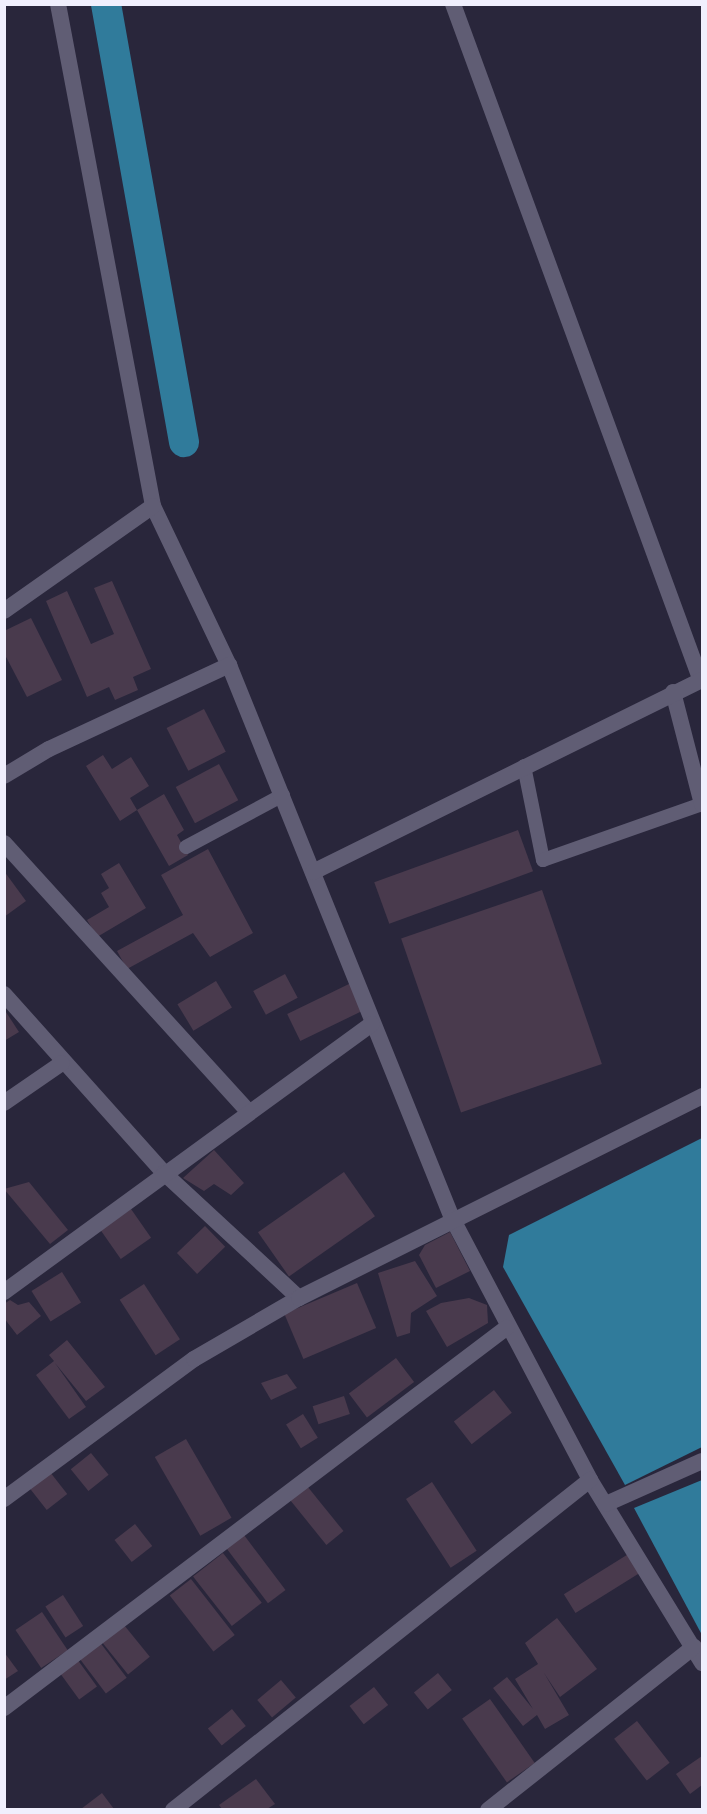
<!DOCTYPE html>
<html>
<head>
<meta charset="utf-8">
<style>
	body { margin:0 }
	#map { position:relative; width:707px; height:1814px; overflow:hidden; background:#29263b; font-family:"DejaVu Sans",sans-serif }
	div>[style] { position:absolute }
	.water>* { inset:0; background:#307b9b }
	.canal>* { height:30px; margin:-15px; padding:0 15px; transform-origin:15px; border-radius:15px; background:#307b9b }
	.building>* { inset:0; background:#493a4d; transform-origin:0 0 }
	.service>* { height:14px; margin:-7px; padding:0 7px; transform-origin:7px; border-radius:7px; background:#605d74 }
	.minor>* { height:16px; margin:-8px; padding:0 8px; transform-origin:8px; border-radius:8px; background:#605d74 }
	span { translate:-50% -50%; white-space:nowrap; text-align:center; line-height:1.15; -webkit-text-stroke:4.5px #29263b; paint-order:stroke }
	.frame { position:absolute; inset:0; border:6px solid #f0effd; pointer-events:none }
</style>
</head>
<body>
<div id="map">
	<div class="water">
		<div style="clip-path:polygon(702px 1138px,702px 1447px,625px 1485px,503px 1267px,509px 1235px)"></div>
		<div style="clip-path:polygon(702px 1480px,702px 1635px,634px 1508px)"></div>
	</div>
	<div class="canal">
		<div style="left:106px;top:4px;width:445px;rotate:79.9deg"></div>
	</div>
	<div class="building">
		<div style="clip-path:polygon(112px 581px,151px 669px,133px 677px,138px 690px,115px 700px,109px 687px,87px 697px,46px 601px,67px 591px,91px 644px,114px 634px,94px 588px)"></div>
		<div style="clip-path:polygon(31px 618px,62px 680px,27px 697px,4px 653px,4px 631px)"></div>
		<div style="left:204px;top:709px;width:48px;height:42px;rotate:63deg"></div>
		<div style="clip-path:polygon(103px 755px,112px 769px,131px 757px,149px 786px,130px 798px,137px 810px,164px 794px,184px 830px,177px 835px,188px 855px,169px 866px,137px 810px,120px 821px,86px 766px)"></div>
		<div style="left:219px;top:764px;width:41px;height:49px;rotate:62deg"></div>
		<div style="left:518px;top:830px;width:44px;height:153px;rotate:70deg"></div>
		<div style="clip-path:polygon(208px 849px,253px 933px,210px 957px,193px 933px,127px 969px,117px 951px,183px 915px,161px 875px)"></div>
		<div style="clip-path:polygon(119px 863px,146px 908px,97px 937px,87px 920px,109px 907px,101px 893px,109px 888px,101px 874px)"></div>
		<div style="clip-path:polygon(4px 871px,26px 901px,4px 917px)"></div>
		<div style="left:542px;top:890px;width:184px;height:149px;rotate:71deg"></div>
		<div style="left:285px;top:974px;width:27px;height:36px;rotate:62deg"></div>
		<div style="left:216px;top:981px;width:31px;height:45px;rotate:59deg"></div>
		<div style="left:351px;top:983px;width:30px;height:71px;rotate:64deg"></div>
		<div style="clip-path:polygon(4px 1009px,19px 1032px,4px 1041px)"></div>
		<div style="clip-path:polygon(214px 1150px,244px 1183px,231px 1195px,214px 1184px,204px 1191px,183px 1178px)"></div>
		<div style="left:344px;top:1172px;width:54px;height:105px;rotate:55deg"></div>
		<div style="clip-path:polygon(29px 1182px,68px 1230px,50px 1244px,4px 1189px)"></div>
		<div style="left:131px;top:1209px;width:35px;height:37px;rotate:55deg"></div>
		<div style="left:205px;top:1226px;width:29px;height:39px;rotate:46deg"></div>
		<div style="clip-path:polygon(450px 1232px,470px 1271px,436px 1288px,419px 1255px,425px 1245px)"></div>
		<div style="clip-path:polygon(415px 1261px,437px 1296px,411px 1313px,410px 1333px,397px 1337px,378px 1273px)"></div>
		<div style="left:62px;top:1272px;width:36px;height:36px;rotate:58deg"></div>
		<div style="left:357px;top:1283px;width:49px;height:79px;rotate:67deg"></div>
		<div style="left:144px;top:1284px;width:66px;height:29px;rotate:57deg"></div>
		<div style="clip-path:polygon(469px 1298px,487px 1305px,488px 1323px,447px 1347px,426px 1311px,441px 1303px)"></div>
		<div style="clip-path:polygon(10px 1300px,18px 1305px,29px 1302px,41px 1316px,17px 1335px,4px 1318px,4px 1304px)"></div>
		<div style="clip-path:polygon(67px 1340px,105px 1387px,86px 1401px,55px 1363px,86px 1407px,69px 1419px,36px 1375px,54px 1361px,49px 1355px)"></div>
		<div style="left:396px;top:1358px;width:30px;height:59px;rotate:53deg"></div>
		<div style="clip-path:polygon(287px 1374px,297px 1388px,271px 1400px,261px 1383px)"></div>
		<div style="left:494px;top:1390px;width:29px;height:51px;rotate:52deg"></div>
		<div style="left:344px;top:1396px;width:19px;height:33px;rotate:72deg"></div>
		<div style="left:303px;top:1414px;width:28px;height:20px;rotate:58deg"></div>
		<div style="left:186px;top:1439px;width:91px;height:36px;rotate:60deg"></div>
		<div style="left:91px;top:1453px;width:28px;height:26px;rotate:51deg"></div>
		<div style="left:50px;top:1472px;width:28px;height:26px;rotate:52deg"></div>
		<div style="left:432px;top:1482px;width:82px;height:31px;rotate:57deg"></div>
		<div style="left:307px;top:1486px;width:58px;height:22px;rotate:51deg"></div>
		<div style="left:135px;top:1524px;width:28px;height:26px;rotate:52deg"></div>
		<div style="left:244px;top:1535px;width:69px;height:22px;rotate:53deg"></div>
		<div style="left:223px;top:1553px;width:63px;height:38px;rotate:52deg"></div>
		<div style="left:630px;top:1553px;width:22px;height:78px;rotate:58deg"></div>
		<div style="left:191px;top:1579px;width:71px;height:27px;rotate:52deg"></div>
		<div style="left:63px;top:1595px;width:37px;height:21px;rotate:57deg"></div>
		<div style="left:42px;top:1612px;width:46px;height:32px;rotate:56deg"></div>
		<div style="clip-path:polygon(557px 1618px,597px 1669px,560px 1697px,544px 1673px,569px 1715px,545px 1729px,537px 1715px,523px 1726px,493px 1688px,507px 1677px,533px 1709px,515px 1679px,538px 1664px,525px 1643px)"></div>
		<div style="left:124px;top:1625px;width:41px;height:28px;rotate:51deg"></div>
		<div style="left:99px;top:1641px;width:46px;height:26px;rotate:53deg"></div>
		<div style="clip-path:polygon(4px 1652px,18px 1671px,4px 1680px)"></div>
		<div style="left:77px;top:1659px;width:34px;height:22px;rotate:54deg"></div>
		<div style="left:438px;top:1673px;width:22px;height:31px;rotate:51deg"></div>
		<div style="left:281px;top:1680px;width:23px;height:31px;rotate:50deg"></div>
		<div style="left:374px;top:1687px;width:23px;height:31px;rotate:52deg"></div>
		<div style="left:490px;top:1699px;width:78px;height:34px;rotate:55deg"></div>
		<div style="left:232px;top:1709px;width:22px;height:31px;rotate:51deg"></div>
		<div style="left:637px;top:1721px;width:53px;height:29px;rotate:52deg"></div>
		<div style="clip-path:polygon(702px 1756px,702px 1785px,690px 1794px,676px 1774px)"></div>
		<div style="clip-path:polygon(256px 1779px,275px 1804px,267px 1809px,222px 1809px,219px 1805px)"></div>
		<div style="clip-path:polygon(102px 1793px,114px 1809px,81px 1809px)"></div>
	</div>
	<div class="service">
		<div style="left:524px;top:766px;width:96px;rotate:78.6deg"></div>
		<div style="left:543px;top:860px;width:169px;rotate:-19.4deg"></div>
		<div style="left:186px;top:847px;width:110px;rotate:-28.2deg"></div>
	</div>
	<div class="minor">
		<div style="left:58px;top:4px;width:511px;rotate:79.28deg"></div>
		<div style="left:153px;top:506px;width:176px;rotate:64.5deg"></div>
		<div style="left:229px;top:665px;width:596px;rotate:68.04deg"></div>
		<div style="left:452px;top:1218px;width:296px;rotate:62.2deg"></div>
		<div style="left:590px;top:1480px;width:215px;rotate:58.5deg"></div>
		<div style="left:453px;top:4px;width:721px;rotate:69.88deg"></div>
		<div style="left:4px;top:611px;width:182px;rotate:-35.2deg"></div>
		<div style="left:673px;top:692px;width:116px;rotate:75.5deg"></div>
		<div style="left:4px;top:776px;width:52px;rotate:-31deg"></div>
		<div style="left:49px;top:749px;width:199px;rotate:-25deg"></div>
		<div style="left:4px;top:843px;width:362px;rotate:47.7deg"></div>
		<div style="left:313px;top:872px;width:434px;rotate:-26.3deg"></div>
		<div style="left:4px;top:994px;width:240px;rotate:48.2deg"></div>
		<div style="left:164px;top:1173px;width:184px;rotate:42.8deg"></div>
		<div style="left:4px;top:1103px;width:70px;rotate:-34.6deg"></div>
		<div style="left:4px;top:1292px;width:455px;rotate:-36.1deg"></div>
		<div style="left:4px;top:1499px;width:236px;rotate:-36.4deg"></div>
		<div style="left:194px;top:1359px;width:121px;rotate:-30.2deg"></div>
		<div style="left:299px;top:1298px;width:451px;rotate:-26.6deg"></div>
		<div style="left:606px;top:1504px;width:105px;rotate:-24.1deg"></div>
		<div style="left:4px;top:1708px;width:630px;rotate:-37.12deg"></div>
		<div style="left:173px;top:1810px;width:532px;rotate:-38.36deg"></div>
		<div style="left:488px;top:1810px;width:263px;rotate:-38.4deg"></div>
	</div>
	<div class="frame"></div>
</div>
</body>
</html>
